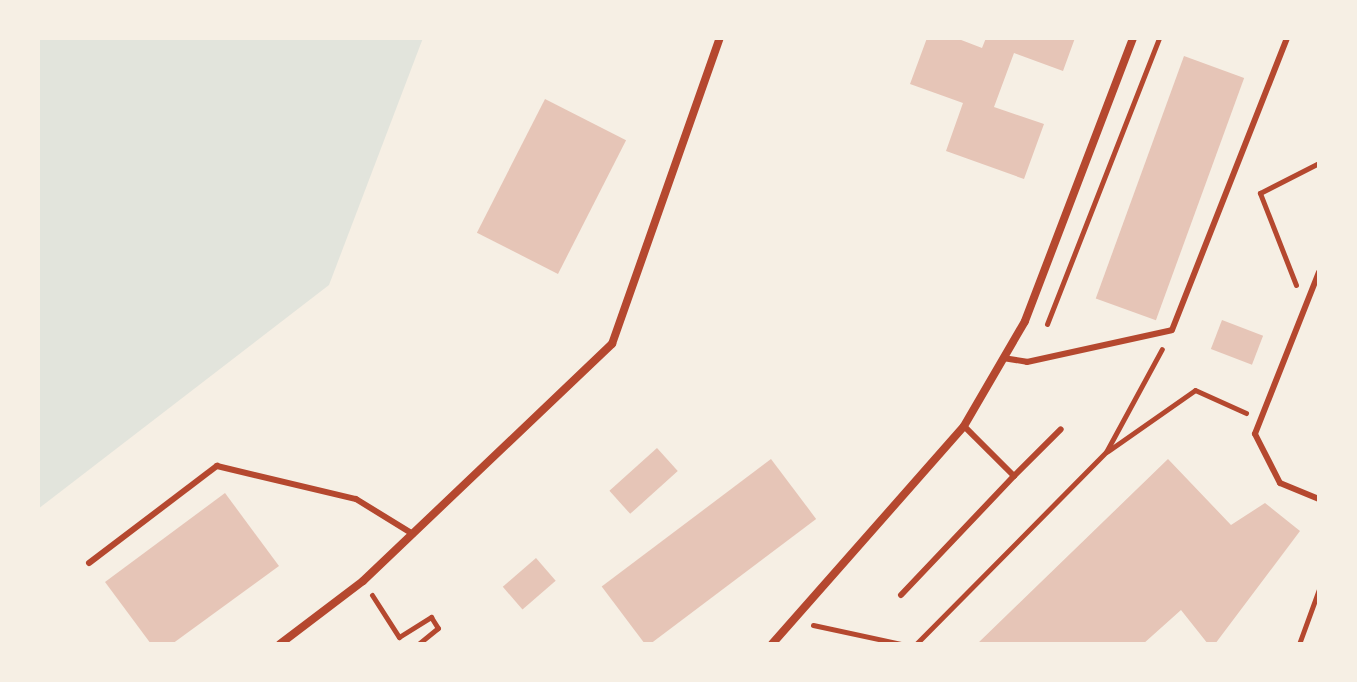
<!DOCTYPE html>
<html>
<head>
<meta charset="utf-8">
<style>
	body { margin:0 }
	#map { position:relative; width:1357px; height:682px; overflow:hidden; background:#f6efe4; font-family:Raleway,sans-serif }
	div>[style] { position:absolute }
	.green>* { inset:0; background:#e2e4dc }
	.building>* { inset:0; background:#e6c5b7; transform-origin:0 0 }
	.path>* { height:5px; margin:-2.5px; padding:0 2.5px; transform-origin:2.5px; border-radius:2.5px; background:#b5482f }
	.service>* { height:6px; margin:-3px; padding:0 3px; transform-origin:3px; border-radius:3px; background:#b5482f }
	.minor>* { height:8px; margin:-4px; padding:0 4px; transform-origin:4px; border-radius:4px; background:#b5482f }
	span { translate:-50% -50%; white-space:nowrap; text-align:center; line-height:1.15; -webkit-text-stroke:6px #f6efe4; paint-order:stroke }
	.frame { position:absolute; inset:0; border:40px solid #f6efe4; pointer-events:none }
</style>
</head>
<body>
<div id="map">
	<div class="green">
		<div style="clip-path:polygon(38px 38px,423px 38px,329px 285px,38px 509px)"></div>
	</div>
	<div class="building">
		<div style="clip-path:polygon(927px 38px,956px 38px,982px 48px,986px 38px,1075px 38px,1063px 71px,1014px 53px,994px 107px,1044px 124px,1024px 179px,946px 151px,963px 103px,910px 84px)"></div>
		<div style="left:1184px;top:56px;width:64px;height:258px;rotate:20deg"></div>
		<div style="left:545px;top:99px;width:91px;height:150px;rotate:27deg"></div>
		<div style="left:1222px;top:320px;width:44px;height:31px;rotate:21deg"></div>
		<div style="left:657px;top:448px;width:31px;height:64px;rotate:48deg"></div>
		<div style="left:771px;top:459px;width:75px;height:212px;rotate:53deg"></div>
		<div style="clip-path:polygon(1168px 459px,1231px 525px,1265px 503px,1300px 531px,1215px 644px,1208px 644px,1181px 610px,1143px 644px,977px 644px)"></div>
		<div style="clip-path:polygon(225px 493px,279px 566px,172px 644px,151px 644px,105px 582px)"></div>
		<div style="left:536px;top:558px;width:30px;height:44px;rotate:49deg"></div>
	</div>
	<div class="path">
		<div style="left:1296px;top:285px;width:99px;rotate:-111.4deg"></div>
		<div style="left:1260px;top:193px;width:66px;rotate:-27deg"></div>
		<div style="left:1047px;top:324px;width:307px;rotate:-68.6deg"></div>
		<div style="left:1108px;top:451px;width:106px;rotate:-35deg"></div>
		<div style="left:1195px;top:390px;width:56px;rotate:24.3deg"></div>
		<div style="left:372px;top:595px;width:50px;rotate:57.3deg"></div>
		<div style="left:399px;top:637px;width:38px;rotate:-32deg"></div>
		<div style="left:431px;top:617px;width:13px;rotate:58deg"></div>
		<div style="left:438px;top:628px;width:26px;rotate:141deg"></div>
		<div style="left:813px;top:625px;width:91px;rotate:12.1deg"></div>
		<div style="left:439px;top:644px;width:7px"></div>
		<div style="left:916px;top:644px;width:270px;rotate:-45.3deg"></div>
		<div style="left:1106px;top:452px;width:117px;rotate:-61.5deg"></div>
		<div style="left:1299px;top:644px;width:59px;rotate:-70deg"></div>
	</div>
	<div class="service">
		<div style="left:1319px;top:272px;width:174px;rotate:111.6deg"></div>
		<div style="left:1255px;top:434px;width:55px;rotate:63deg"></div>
		<div style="left:1280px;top:483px;width:42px;rotate:22.3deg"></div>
		<div style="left:1003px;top:358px;width:24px;rotate:9deg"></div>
		<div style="left:1027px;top:362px;width:148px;rotate:-12.4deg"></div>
		<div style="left:1172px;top:330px;width:314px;rotate:-68.5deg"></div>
		<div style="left:1014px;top:476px;width:66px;rotate:-45deg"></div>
		<div style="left:89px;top:563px;width:161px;rotate:-37.2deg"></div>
		<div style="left:217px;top:466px;width:143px;rotate:13.4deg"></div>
		<div style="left:356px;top:499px;width:67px;rotate:31.6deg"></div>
		<div style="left:901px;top:595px;width:164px;rotate:-46.5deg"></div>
		<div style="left:1014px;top:476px;width:71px;rotate:-135deg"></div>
	</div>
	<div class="minor">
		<div style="left:280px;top:644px;width:104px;rotate:-37.2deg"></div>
		<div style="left:363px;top:581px;width:344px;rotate:-43.6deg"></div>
		<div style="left:612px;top:344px;width:324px;rotate:-70.6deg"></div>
		<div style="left:772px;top:644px;width:290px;rotate:-48.6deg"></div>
		<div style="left:964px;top:426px;width:121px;rotate:-59.8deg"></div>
		<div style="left:1025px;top:321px;width:303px;rotate:-69.1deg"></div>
	</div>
	<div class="frame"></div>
</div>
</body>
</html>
